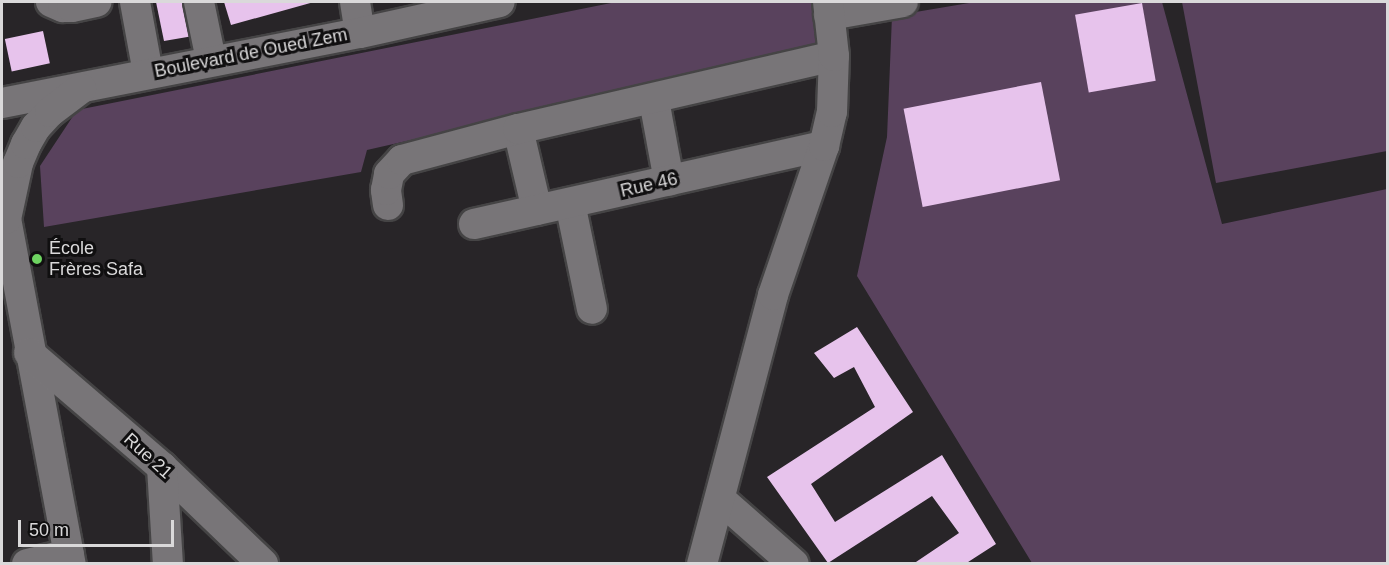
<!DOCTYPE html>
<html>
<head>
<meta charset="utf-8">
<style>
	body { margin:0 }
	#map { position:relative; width:1389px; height:565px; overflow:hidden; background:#282528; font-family:Helvetica,sans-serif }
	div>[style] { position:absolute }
	.green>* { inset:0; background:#59425d }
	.building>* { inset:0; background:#e7c3ec; transform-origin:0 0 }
	.roads { filter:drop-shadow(2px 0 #454445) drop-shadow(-2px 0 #454445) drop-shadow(0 2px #454445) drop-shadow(0 -2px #454445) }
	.minor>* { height:30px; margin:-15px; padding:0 15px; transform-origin:15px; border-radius:15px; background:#787578 }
	.dots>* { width:16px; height:16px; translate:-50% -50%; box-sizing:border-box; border:3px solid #100f10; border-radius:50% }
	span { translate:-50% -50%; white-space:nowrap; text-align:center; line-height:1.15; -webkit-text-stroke:6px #100f10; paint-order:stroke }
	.street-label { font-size:18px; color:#dad9da }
	.poi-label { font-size:18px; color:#dad9da }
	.left { translate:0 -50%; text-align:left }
	.frame { position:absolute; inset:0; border:3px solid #dad9da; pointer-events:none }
	.scale { position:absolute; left:18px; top:520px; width:156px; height:27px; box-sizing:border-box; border:3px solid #dad9da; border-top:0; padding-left:8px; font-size:18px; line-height:21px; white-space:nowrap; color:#dad9da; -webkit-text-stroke:4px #100f10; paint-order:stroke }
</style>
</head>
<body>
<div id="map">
	<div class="green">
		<div style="clip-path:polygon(616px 2px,823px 2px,828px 45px,367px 150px,361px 172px,44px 227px,40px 166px,77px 110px)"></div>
		<div style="clip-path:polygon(975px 2px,1162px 2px,1222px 224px,1387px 189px,1387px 563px,1032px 563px,857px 276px,887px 137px,892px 16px)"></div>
		<div style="clip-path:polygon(1182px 2px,1387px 2px,1387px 151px,1216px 183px)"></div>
	</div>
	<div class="building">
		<div style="clip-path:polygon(156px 2px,193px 2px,199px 35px,164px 41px)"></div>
		<div style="clip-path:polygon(224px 2px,314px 2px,231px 25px)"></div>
		<div style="left:1142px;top:3px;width:79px;height:68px;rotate:80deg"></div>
		<div style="left:43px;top:31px;width:33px;height:39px;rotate:78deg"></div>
		<div style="left:1041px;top:82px;width:100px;height:140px;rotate:79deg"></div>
		<div style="clip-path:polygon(857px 327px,913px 412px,811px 484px,835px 522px,942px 455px,996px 544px,965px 564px,913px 564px,959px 533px,932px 496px,828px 563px,767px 477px,875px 407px,854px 367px,834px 378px,814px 353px)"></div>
	</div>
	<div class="roads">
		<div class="minor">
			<div style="left:51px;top:2px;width:13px;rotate:23deg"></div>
			<div style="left:63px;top:7px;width:9px"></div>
			<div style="left:72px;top:7px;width:25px;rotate:-12deg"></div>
			<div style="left:135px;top:2px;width:72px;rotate:79.6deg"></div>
			<div style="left:199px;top:2px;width:59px;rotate:78.3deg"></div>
			<div style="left:355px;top:2px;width:31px;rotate:81deg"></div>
			<div style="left:829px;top:15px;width:75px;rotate:-10deg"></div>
			<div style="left:654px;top:100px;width:82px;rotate:79.5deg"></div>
			<div style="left:2px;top:103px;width:365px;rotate:-11.1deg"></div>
			<div style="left:360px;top:33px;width:143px;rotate:-12.5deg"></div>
			<div style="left:518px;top:129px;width:83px;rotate:76.8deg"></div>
			<div style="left:2px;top:197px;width:373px;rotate:79.4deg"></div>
			<div style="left:570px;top:203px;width:108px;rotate:78.3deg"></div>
			<div style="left:388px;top:205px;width:15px;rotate:-98deg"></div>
			<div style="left:386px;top:190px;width:16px;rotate:-79deg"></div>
			<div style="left:389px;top:174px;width:19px;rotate:-47deg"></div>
			<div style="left:402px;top:160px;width:120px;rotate:-15deg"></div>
			<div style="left:518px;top:129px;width:324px;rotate:-13deg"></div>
			<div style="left:6px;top:219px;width:57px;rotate:-77.9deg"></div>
			<div style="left:18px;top:163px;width:21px;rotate:-67deg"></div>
			<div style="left:26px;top:144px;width:20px;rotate:-60deg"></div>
			<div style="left:36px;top:127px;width:21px;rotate:-47deg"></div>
			<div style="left:50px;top:112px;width:39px;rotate:-37deg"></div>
			<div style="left:474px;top:224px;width:359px;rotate:-12.6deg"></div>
			<div style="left:29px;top:353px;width:175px;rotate:40.6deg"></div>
			<div style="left:162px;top:467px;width:140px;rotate:43.8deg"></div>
			<div style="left:162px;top:467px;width:97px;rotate:86.5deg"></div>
			<div style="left:720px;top:499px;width:98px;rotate:41.3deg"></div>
			<div style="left:27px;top:564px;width:43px;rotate:-13.4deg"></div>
			<div style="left:702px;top:564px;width:278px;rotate:-75.2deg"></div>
			<div style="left:773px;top:295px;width:157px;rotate:-71.1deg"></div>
			<div style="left:824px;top:146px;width:35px;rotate:-77deg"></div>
			<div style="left:832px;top:112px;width:56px;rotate:-88deg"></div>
			<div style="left:834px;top:56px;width:54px;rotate:-96.3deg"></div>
		</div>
	</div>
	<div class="dots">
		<div style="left:37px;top:259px;background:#6ed361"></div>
	</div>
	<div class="street-label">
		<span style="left:251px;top:53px;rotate:-11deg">Boulevard de Oued Zem</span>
		<span style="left:649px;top:185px;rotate:-13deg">Rue 46</span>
		<span style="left:148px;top:456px;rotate:42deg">Rue 21</span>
	</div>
	<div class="poi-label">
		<span class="left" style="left:49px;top:259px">École<br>Frères Safa</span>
	</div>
	<div class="frame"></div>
	<div class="scale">50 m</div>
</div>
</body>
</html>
